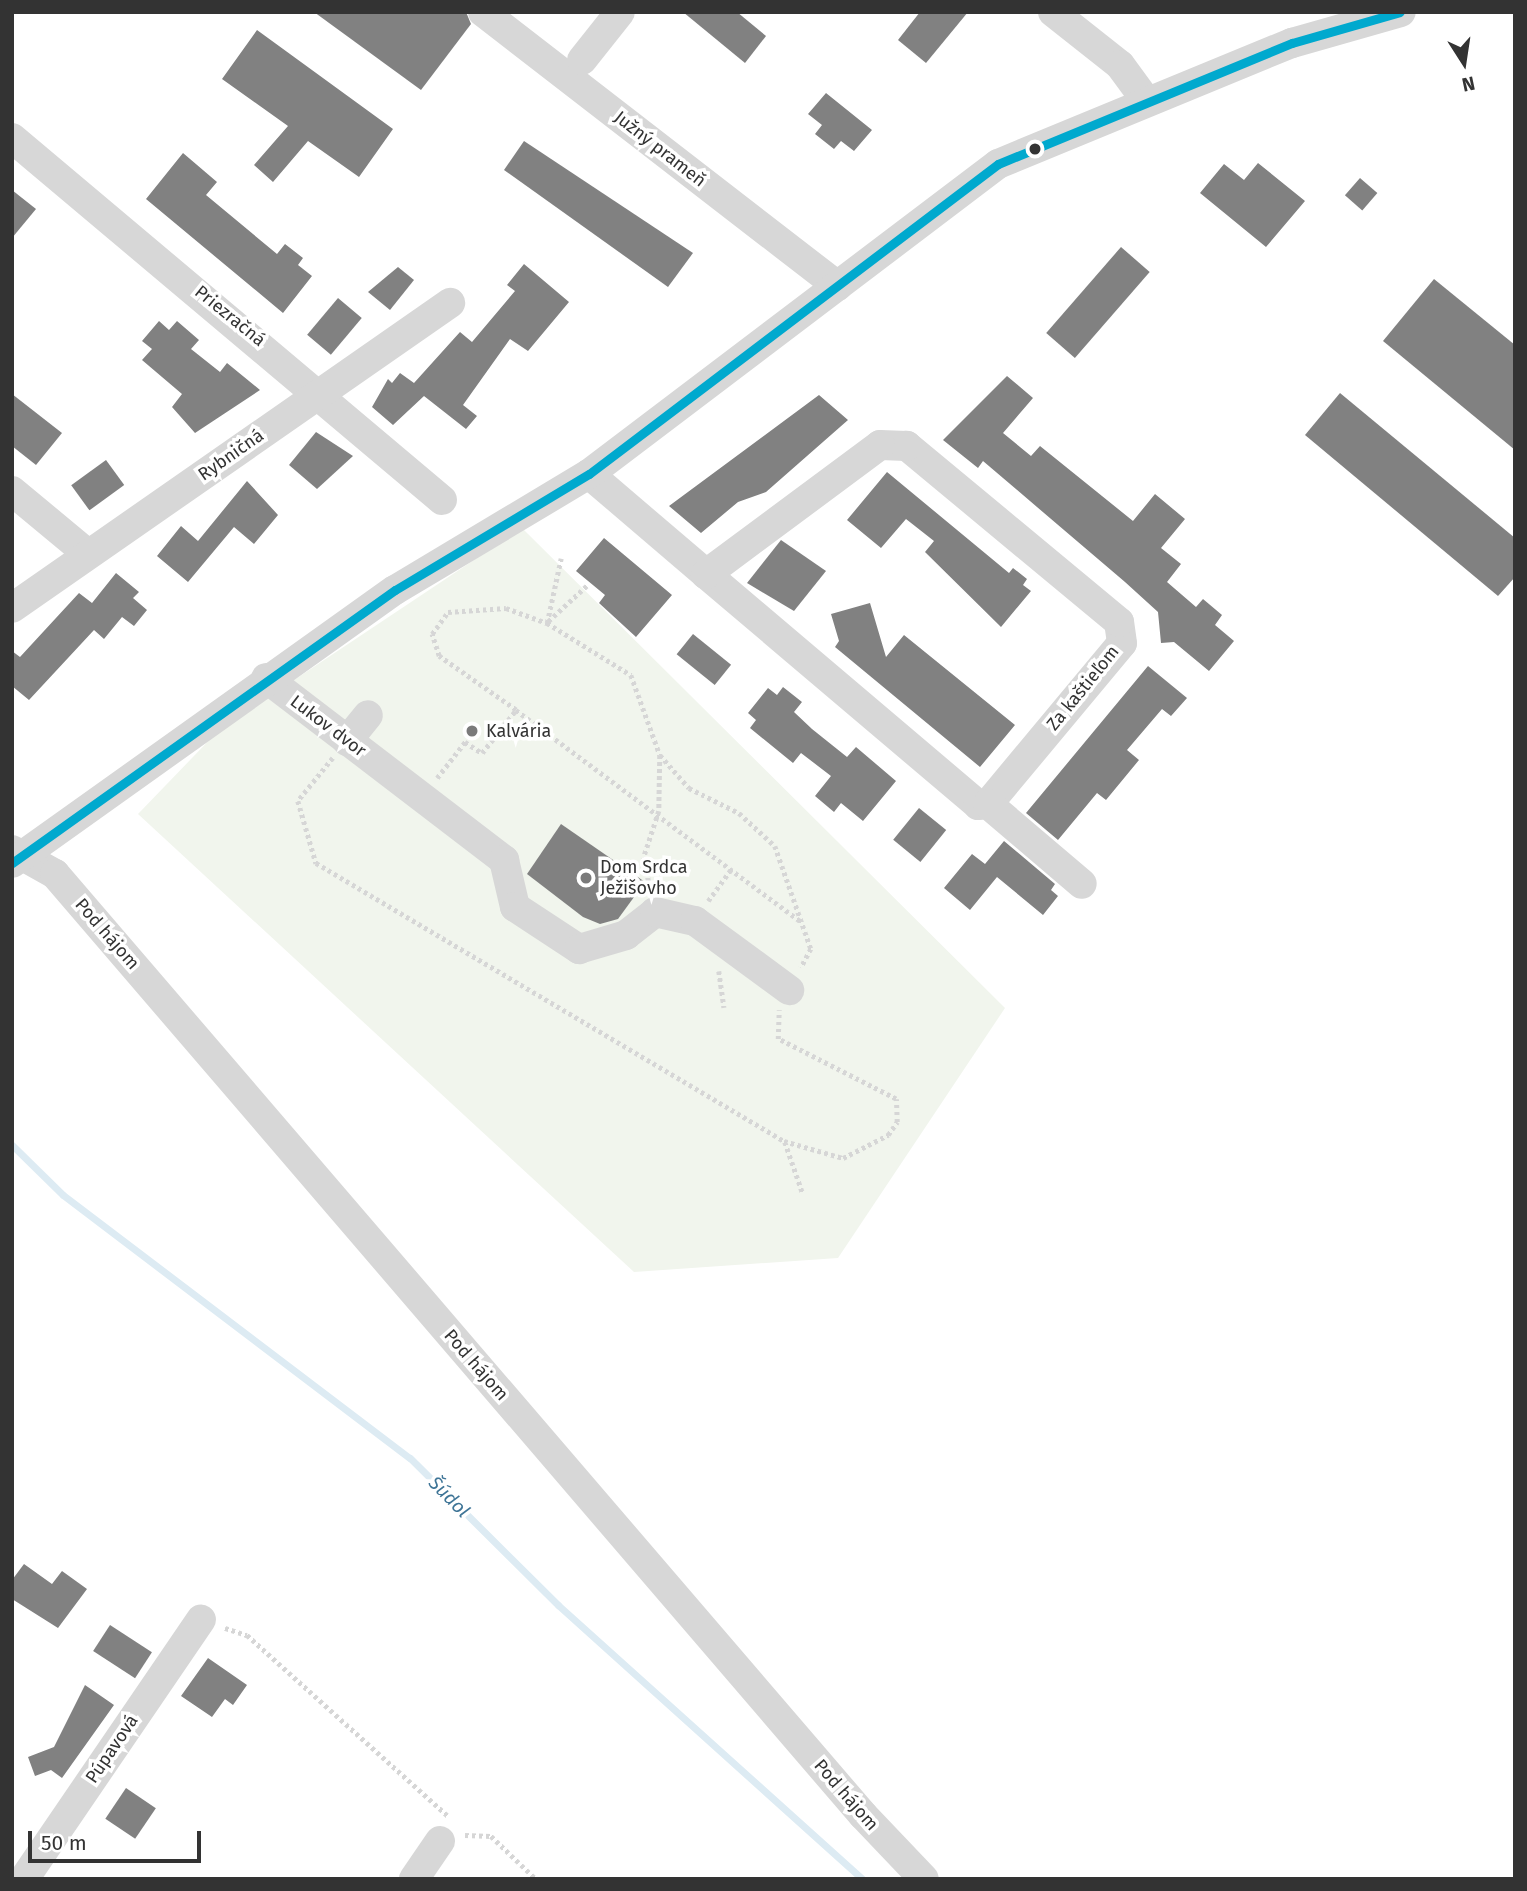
<!DOCTYPE html>
<html>
<head>
<meta charset="utf-8">
<style>
	body { margin:0 }
	#map { position:relative; width:1527px; height:1891px; overflow:hidden; background:#fff; font-family:"Fira Sans",sans-serif }
	div>[style] { position:absolute }
	.green>* { inset:0; background:#f1f5ed }
	.stream>* { height:7px; margin:-3.5px; padding:0 3.5px; transform-origin:3.5px; border-radius:3.5px; background:#ddebf3 }
	.building>* { inset:0; background:#818181; transform-origin:0 0 }
	.path>* { height:4.5px; margin-top:-2.25px; transform-origin:0; background:repeating-linear-gradient(90deg,#d6d6d6 0 3.5px,transparent 0 7px) }
	.minor>* { height:30px; margin:-15px; padding:0 15px; transform-origin:15px; border-radius:15px; background:#d7d7d7 }
	.bus-1>* { height:9px; margin:-4.5px; padding:0 4.5px; transform-origin:4.5px; border-radius:4.5px; background:#00a9ce }
	.dots>* { width:19px; height:19px; translate:-50% -50%; box-sizing:border-box; border:4px solid #fff; border-radius:50% }
	span { translate:-50% -50%; white-space:nowrap; text-align:center; line-height:1.15; -webkit-text-stroke:7px #fff; paint-order:stroke }
	.street-label { font-size:18px; color:#333 }
	.poi-label { font-size:18px; color:#333 }
	.left { translate:0 -50%; text-align:left }
	.water-label { font-size:19px; color:#3f7597; font-style:italic }
	.frame { position:absolute; inset:0; border:14px solid #333; pointer-events:none }
	.north { position:absolute; left:1429px; top:28px; width:70px; height:70px; -webkit-text-stroke:5px #fff; paint-order:stroke; rotate:168deg; font-size:19px; font-weight:700; line-height:28px; text-align:center; color:#333 }
	.north::after { content:''; display:block; margin:auto; width:24px; height:32px; background:#333; clip-path:polygon(50% 0,100% 100%,50% 72%,0 100%) }
	.scale { position:absolute; left:28px; top:1831px; width:173px; height:32px; box-sizing:border-box; border:4px solid #333; border-top:0; padding-left:9px; font-size:21px; line-height:24px; white-space:nowrap; color:#333; -webkit-text-stroke:5px #fff; paint-order:stroke }
</style>
</head>
<body>
<div id="map">
	<div class="green">
		<div style="clip-path:polygon(522px 528px,1005px 1008px,838px 1258px,634px 1272px,138px 814px,219px 730px)"></div>
	</div>
	<div class="stream">
		<div style="left:12px;top:1145px;width:71px;rotate:44.4deg"></div>
		<div style="left:63px;top:1195px;width:435px;rotate:37.2deg"></div>
		<div style="left:410px;top:1458px;width:209px;rotate:44.8deg"></div>
		<div style="left:558px;top:1605px;width:409px;rotate:42deg"></div>
	</div>
	<div class="building">
		<div style="clip-path:polygon(314px 12px,466px 12px,471px 24px,421px 90px)"></div>
		<div style="clip-path:polygon(683px 12px,737px 12px,766px 36px,745px 63px)"></div>
		<div style="clip-path:polygon(920px 12px,968px 12px,926px 63px,898px 40px)"></div>
		<div style="clip-path:polygon(257px 30px,393px 129px,359px 177px,308px 141px,273px 182px,254px 165px,288px 126px,222px 79px)"></div>
		<div style="clip-path:polygon(826px 93px,872px 130px,854px 151px,841px 141px,834px 149px,815px 134px,822px 125px,808px 114px)"></div>
		<div style="clip-path:polygon(524px 141px,693px 253px,668px 287px,504px 170px)"></div>
		<div style="clip-path:polygon(183px 153px,217px 182px,206px 195px,277px 254px,285px 244px,303px 258px,298px 265px,312px 276px,283px 313px,146px 199px)"></div>
		<div style="clip-path:polygon(1258px 163px,1305px 201px,1266px 247px,1200px 193px,1224px 164px,1244px 180px)"></div>
		<div style="left:1360px;top:178px;width:23px;height:23px;rotate:41deg"></div>
		<div style="clip-path:polygon(12px 190px,36px 209px,12px 238px)"></div>
		<div style="left:1121px;top:247px;width:38px;height:114px;rotate:41deg"></div>
		<div style="clip-path:polygon(524px 264px,569px 302px,528px 351px,510px 339px,463px 405px,477px 416px,466px 429px,424px 396px,393px 425px,372px 407px,388px 379px,392px 383px,400px 373px,414px 383px,460px 332px,472px 342px,515px 291px,507px 285px)"></div>
		<div style="clip-path:polygon(398px 267px,414px 280px,390px 310px,368px 292px)"></div>
		<div style="clip-path:polygon(1434px 279px,1515px 345px,1515px 450px,1383px 341px)"></div>
		<div style="left:338px;top:298px;width:31px;height:48px;rotate:40deg"></div>
		<div style="clip-path:polygon(159px 321px,169px 330px,177px 321px,199px 340px,191px 349px,220px 372px,227px 363px,260px 390px,195px 433px,172px 407px,182px 394px,142px 360px,152px 349px,142px 341px)"></div>
		<div style="clip-path:polygon(1007px 376px,1033px 398px,1003px 433px,1031px 456px,1040px 446px,1133px 521px,1155px 494px,1185px 519px,1161px 548px,1181px 564px,1167px 582px,1196px 607px,1203px 599px,1222px 615px,1215px 625px,1234px 641px,1209px 671px,1174px 642px,1161px 643px,1158px 612px,1125px 582px,983px 461px,978px 468px,943px 440px)"></div>
		<div style="clip-path:polygon(1340px 393px,1515px 538px,1515px 577px,1498px 596px,1305px 435px)"></div>
		<div style="clip-path:polygon(12px 394px,62px 433px,36px 465px,12px 446px)"></div>
		<div style="clip-path:polygon(819px 395px,848px 420px,766px 492px,738px 502px,701px 533px,669px 506px)"></div>
		<div style="clip-path:polygon(316px 432px,353px 456px,317px 489px,289px 465px)"></div>
		<div style="left:106px;top:460px;width:31px;height:43px;rotate:54deg"></div>
		<div style="clip-path:polygon(887px 472px,1009px 573px,1013px 568px,1027px 579px,1023px 585px,1031px 591px,1001px 627px,925px 552px,934px 541px,906px 519px,881px 548px,847px 520px)"></div>
		<div style="clip-path:polygon(247px 481px,278px 515px,254px 544px,234px 527px,188px 582px,157px 556px,181px 526px,198px 541px)"></div>
		<div style="clip-path:polygon(604px 538px,672px 595px,636px 637px,599px 603px,605px 595px,576px 571px)"></div>
		<div style="clip-path:polygon(781px 540px,826px 571px,794px 611px,747px 583px)"></div>
		<div style="clip-path:polygon(116px 573px,139px 592px,133px 598px,147px 610px,134px 626px,122px 617px,104px 639px,94px 630px,29px 700px,12px 686px,12px 651px,20px 657px,79px 593px,92px 603px)"></div>
		<div style="clip-path:polygon(870px 603px,886px 657px,904px 635px,1015px 725px,980px 767px,835px 647px,839px 641px,831px 614px)"></div>
		<div style="left:693px;top:634px;width:49px;height:26px;rotate:39deg"></div>
		<div style="clip-path:polygon(1148px 666px,1187px 698px,1171px 716px,1162px 709px,1127px 750px,1139px 760px,1106px 800px,1097px 793px,1058px 840px,1026px 813px)"></div>
		<div style="clip-path:polygon(783px 687px,802px 702px,794px 712px,812px 729px,847px 757px,856px 747px,896px 781px,863px 821px,841px 803px,834px 812px,815px 796px,831px 776px,801px 753px,793px 763px,750px 728px,756px 720px,748px 713px,768px 688px,777px 695px)"></div>
		<div style="left:919px;top:808px;width:35px;height:41px;rotate:39deg"></div>
		<div style="clip-path:polygon(561px 824px,645px 882px,618px 919px,600px 924px,583px 917px,527px 874px)"></div>
		<div style="clip-path:polygon(1004px 841px,1055px 884px,1051px 890px,1058px 896px,1043px 915px,997px 877px,970px 910px,944px 888px,972px 854px,985px 864px)"></div>
		<div style="clip-path:polygon(24px 1564px,52px 1584px,62px 1571px,87px 1589px,58px 1628px,12px 1599px,12px 1580px)"></div>
		<div style="left:110px;top:1625px;width:50px;height:31px;rotate:33deg"></div>
		<div style="clip-path:polygon(208px 1658px,247px 1685px,233px 1705px,225px 1699px,212px 1717px,181px 1696px)"></div>
		<div style="clip-path:polygon(85px 1685px,114px 1705px,62px 1778px,51px 1770px,35px 1776px,28px 1757px,54px 1747px)"></div>
		<div style="left:126px;top:1788px;width:36px;height:37px;rotate:34deg"></div>
	</div>
	<div class="path">
		<div style="left:587px;top:586px;width:54px;rotate:137.2deg"></div>
		<div style="left:547px;top:623px;width:99px;rotate:31.8deg"></div>
		<div style="left:631px;top:675px;width:85px;rotate:70.1deg"></div>
		<div style="left:660px;top:755px;width:56px;rotate:91deg"></div>
		<div style="left:659px;top:811px;width:48px;rotate:108.1deg"></div>
		<div style="left:644px;top:857px;width:32px;rotate:79deg"></div>
		<div style="left:516px;top:710px;width:94px;rotate:-145deg"></div>
		<div style="left:439px;top:656px;width:23px;rotate:-108deg"></div>
		<div style="left:432px;top:634px;width:27px;rotate:-54deg"></div>
		<div style="left:448px;top:612px;width:58px;rotate:-3.9deg"></div>
		<div style="left:506px;top:608px;width:44px;rotate:20.1deg"></div>
		<div style="left:547px;top:623px;width:66px;rotate:-77.8deg"></div>
		<div style="left:660px;top:755px;width:44px;rotate:48.7deg"></div>
		<div style="left:689px;top:788px;width:56px;rotate:26.6deg"></div>
		<div style="left:739px;top:813px;width:49px;rotate:42.5deg"></div>
		<div style="left:775px;top:846px;width:109px;rotate:70.7deg"></div>
		<div style="left:811px;top:949px;width:21px;rotate:118deg"></div>
		<div style="left:333px;top:758px;width:55px;rotate:129.1deg"></div>
		<div style="left:298px;top:801px;width:65px;rotate:73.8deg"></div>
		<div style="left:316px;top:863px;width:544px;rotate:30.71deg"></div>
		<div style="left:784px;top:1141px;width:61px;rotate:16.1deg"></div>
		<div style="left:843px;top:1158px;width:51px;rotate:-27.1deg"></div>
		<div style="left:888px;top:1135px;width:16px;rotate:-55deg"></div>
		<div style="left:897px;top:1122px;width:23px;rotate:-92deg"></div>
		<div style="left:896px;top:1099px;width:132px;rotate:-153deg"></div>
		<div style="left:778px;top:1039px;width:29px;rotate:-88deg"></div>
		<div style="left:437px;top:778px;width:46px;rotate:-52.1deg"></div>
		<div style="left:465px;top:742px;width:20px;rotate:33deg"></div>
		<div style="left:482px;top:753px;width:55px;rotate:-51.7deg"></div>
		<div style="left:516px;top:710px;width:354px;rotate:36.6deg"></div>
		<div style="left:708px;top:901px;width:41px;rotate:-54deg"></div>
		<div style="left:719px;top:971px;width:37px;rotate:82deg"></div>
		<div style="left:785px;top:1142px;width:55px;rotate:70.9deg"></div>
		<div style="left:225px;top:1628px;width:23px;rotate:18deg"></div>
		<div style="left:247px;top:1635px;width:272px;rotate:42deg"></div>
		<div style="left:465px;top:1835px;width:26px;rotate:2deg"></div>
		<div style="left:491px;top:1836px;width:62px;rotate:43.7deg"></div>
	</div>
	<div class="minor">
		<div style="left:483px;top:12px;width:448px;rotate:37.7deg"></div>
		<div style="left:1053px;top:12px;width:85px;rotate:38.3deg"></div>
		<div style="left:1120px;top:65px;width:42px;rotate:53.7deg"></div>
		<div style="left:582px;top:60px;width:61px;rotate:-51.6deg"></div>
		<div style="left:12px;top:138px;width:562px;rotate:40.09deg"></div>
		<div style="left:589px;top:474px;width:154px;rotate:40.5deg"></div>
		<div style="left:706px;top:574px;width:357px;rotate:40.3deg"></div>
		<div style="left:978px;top:805px;width:10px;rotate:-6deg"></div>
		<div style="left:988px;top:804px;width:209px;rotate:-50.2deg"></div>
		<div style="left:1122px;top:643px;width:21px;rotate:-98deg"></div>
		<div style="left:1119px;top:622px;width:276px;rotate:-140.3deg"></div>
		<div style="left:907px;top:446px;width:27px;rotate:-178deg"></div>
		<div style="left:880px;top:445px;width:217px;rotate:143.4deg"></div>
		<div style="left:12px;top:491px;width:99px;rotate:39.7deg"></div>
		<div style="left:12px;top:608px;width:534px;rotate:-34.85deg"></div>
		<div style="left:266px;top:678px;width:300px;rotate:37.4deg"></div>
		<div style="left:504px;top:860px;width:48px;rotate:76.8deg"></div>
		<div style="left:515px;top:907px;width:77px;rotate:33.3deg"></div>
		<div style="left:579px;top:949px;width:49px;rotate:-16.6deg"></div>
		<div style="left:626px;top:935px;width:37px;rotate:-38deg"></div>
		<div style="left:655px;top:912px;width:41px;rotate:12.7deg"></div>
		<div style="left:695px;top:921px;width:117px;rotate:36.3deg"></div>
		<div style="left:347px;top:741px;width:33px;rotate:-51deg"></div>
		<div style="left:988px;top:804px;width:123px;rotate:40.4deg"></div>
		<div style="left:12px;top:850px;width:49px;rotate:29.2deg"></div>
		<div style="left:55px;top:874px;width:1240px;rotate:49.35deg"></div>
		<div style="left:863px;top:1815px;width:88px;rotate:46.4deg"></div>
		<div style="left:12px;top:863px;width:470px;rotate:-35.5deg"></div>
		<div style="left:395px;top:590px;width:226px;rotate:-30.9deg"></div>
		<div style="left:589px;top:474px;width:513px;rotate:-37.16deg"></div>
		<div style="left:998px;top:164px;width:318px;rotate:-22.4deg"></div>
		<div style="left:1292px;top:43px;width:113px;rotate:-15.9deg"></div>
		<div style="left:24px;top:1879px;width:314px;rotate:-55.7deg"></div>
		<div style="left:414px;top:1879px;width:46px;rotate:-55.6deg"></div>
	</div>
	<div class="bus-1">
		<div style="left:12px;top:863px;width:470px;rotate:-35.5deg"></div>
		<div style="left:395px;top:590px;width:226px;rotate:-30.9deg"></div>
		<div style="left:589px;top:474px;width:513px;rotate:-37.16deg"></div>
		<div style="left:998px;top:164px;width:318px;rotate:-22.4deg"></div>
		<div style="left:1292px;top:43px;width:112px;rotate:-16deg"></div>
	</div>
	<div class="dots">
		<div style="left:1035px;top:149px;background:#333"></div>
		<div style="left:472px;top:731px;background:#7a7a7a"></div>
		<div style="left:586px;top:878px;background:#7a7a7a"></div>
	</div>
	<div class="street-label">
		<span style="left:660px;top:149px;rotate:38deg">Južný prameň</span>
		<span style="left:230px;top:316px;rotate:39deg">Priezračná</span>
		<span style="left:231px;top:455px;rotate:-35deg">Rybničná</span>
		<span style="left:1083px;top:688px;rotate:-51deg">Za kaštieľom</span>
		<span style="left:328px;top:726px;rotate:37deg">Lukov dvor</span>
		<span style="left:107px;top:934px;rotate:49deg">Pod hájom</span>
		<span style="left:476px;top:1365px;rotate:49deg">Pod hájom</span>
		<span style="left:112px;top:1749px;rotate:-56deg">Púpavová</span>
		<span style="left:846px;top:1795px;rotate:49deg">Pod hájom</span>
	</div>
	<div class="poi-label">
		<span class="left" style="left:486px;top:731px">Kalvária</span>
		<span class="left" style="left:600px;top:878px">Dom Srdca<br>Ježišovho</span>
	</div>
	<div class="water-label">
		<span style="left:449px;top:1497px;rotate:45deg">Šúdol</span>
	</div>
	<div class="frame"></div>
	<div class="north">N</div>
	<div class="scale">50 m</div>
</div>
</body>
</html>
